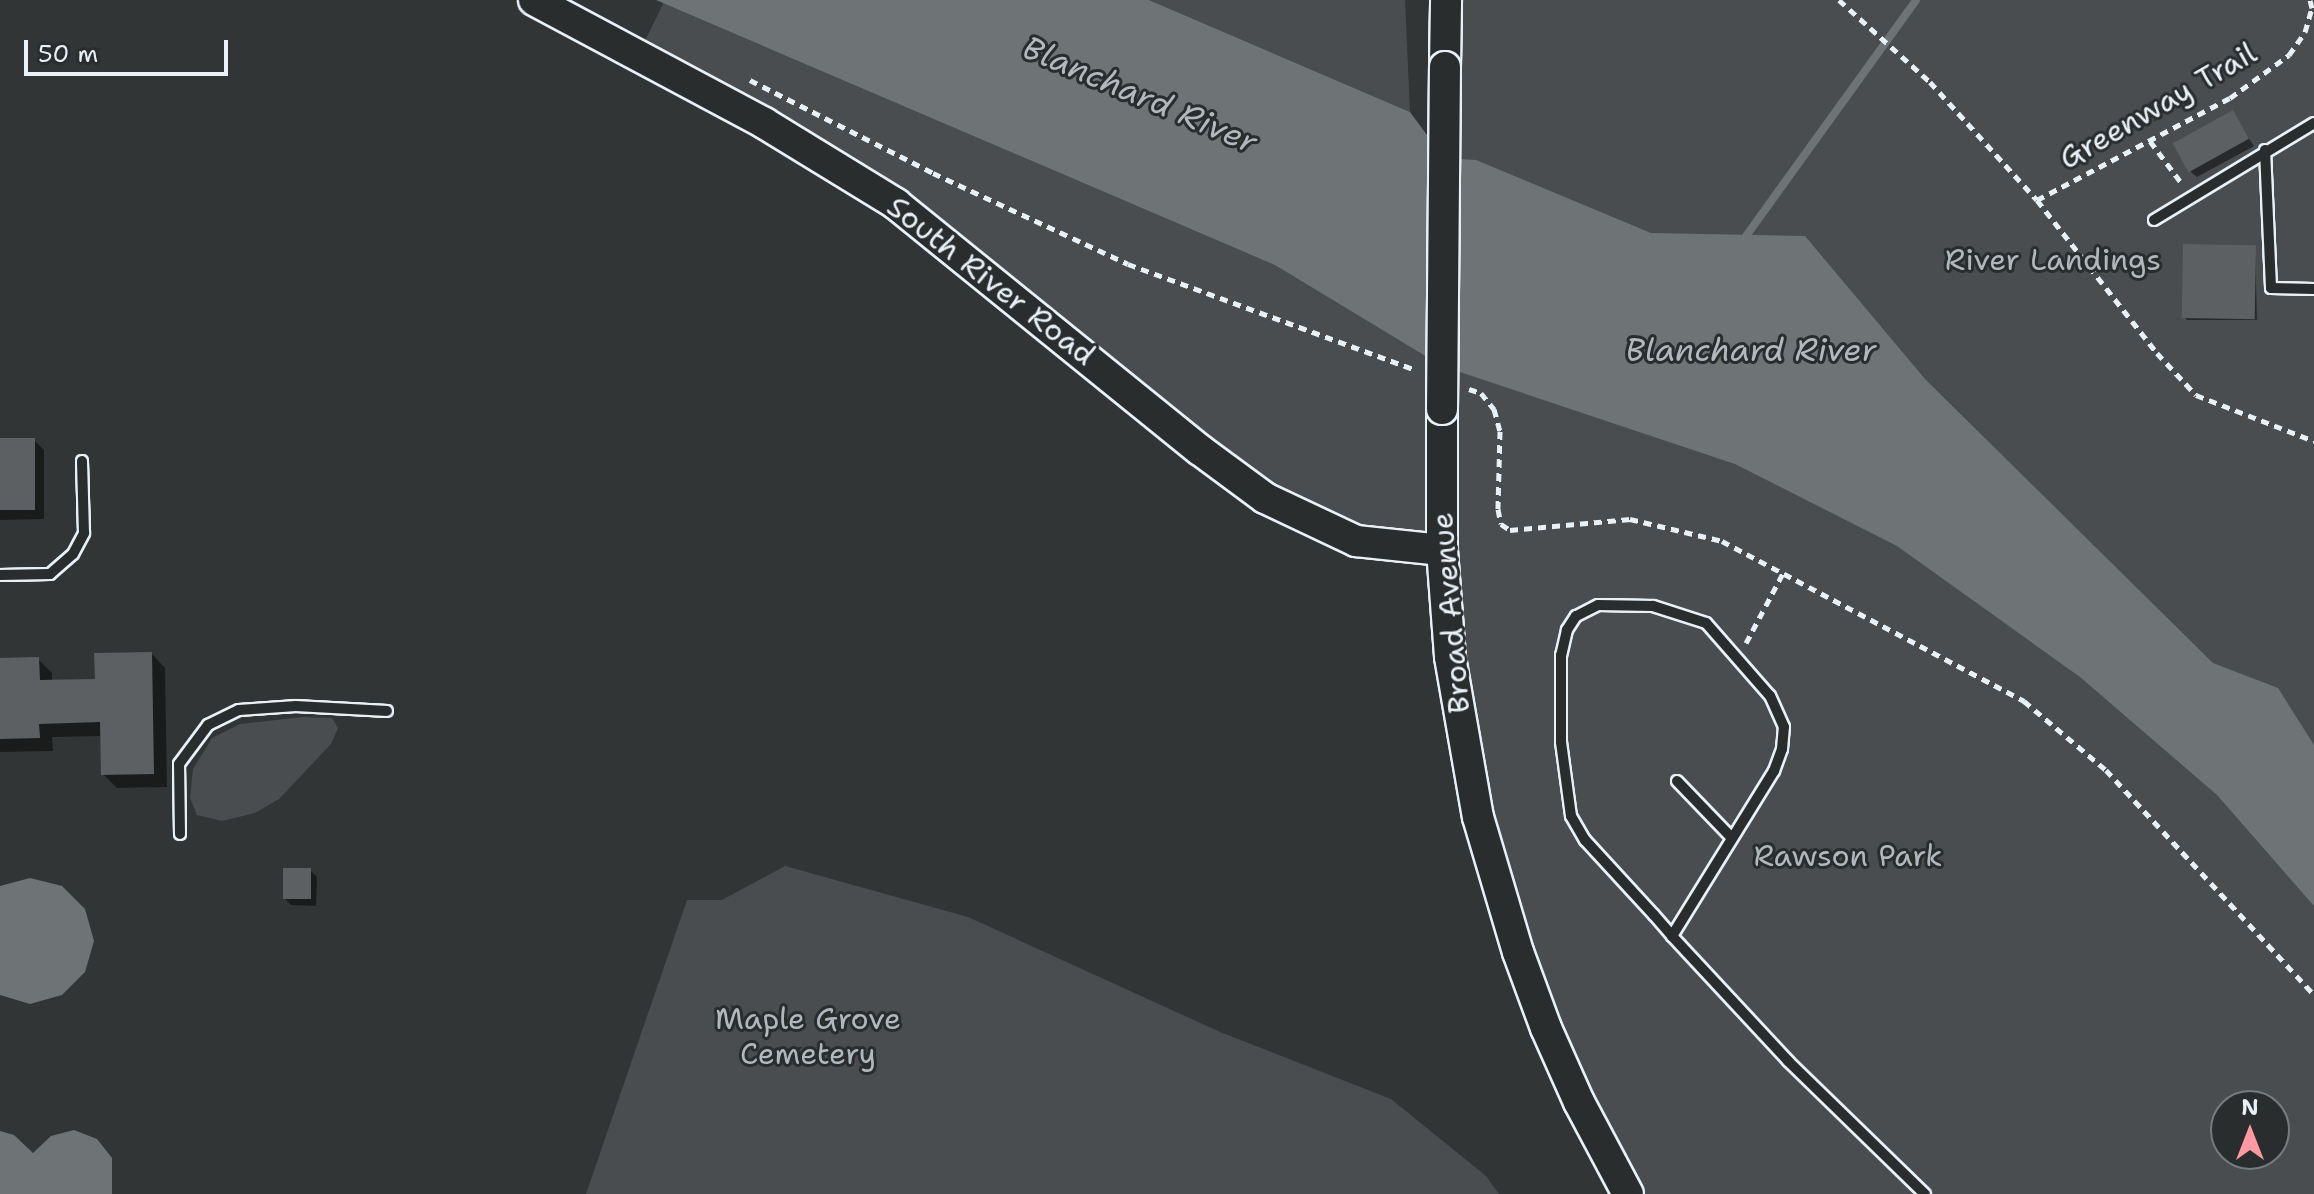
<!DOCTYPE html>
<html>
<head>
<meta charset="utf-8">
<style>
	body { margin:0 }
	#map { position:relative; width:2314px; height:1194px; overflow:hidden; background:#323536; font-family:"Shantell Sans",sans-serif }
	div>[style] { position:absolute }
	.green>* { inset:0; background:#494d4f }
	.water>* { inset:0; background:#6e7376 }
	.shadow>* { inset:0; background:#0007 }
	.stream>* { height:8px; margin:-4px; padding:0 4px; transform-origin:4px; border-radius:4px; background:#6e7376 }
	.building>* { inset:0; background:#5c6063; transform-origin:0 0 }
	.path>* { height:5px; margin-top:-2.5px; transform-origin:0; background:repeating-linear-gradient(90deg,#e8f1f8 0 8px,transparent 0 14px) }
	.roads { filter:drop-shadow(2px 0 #e8f1f8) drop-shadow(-2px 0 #e8f1f8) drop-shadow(0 2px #e8f1f8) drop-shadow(0 -2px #e8f1f8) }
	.lane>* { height:10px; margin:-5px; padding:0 5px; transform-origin:5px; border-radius:5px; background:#2a2d2e }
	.secondary>* { height:30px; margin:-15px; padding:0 15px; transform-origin:15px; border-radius:15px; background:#2a2d2e }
	.bridges { filter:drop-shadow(2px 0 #e8f1f8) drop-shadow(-2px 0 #e8f1f8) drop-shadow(0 2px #e8f1f8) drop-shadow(0 -2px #e8f1f8) }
	.secondary-bridge>* { height:30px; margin:-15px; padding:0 15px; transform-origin:15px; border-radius:15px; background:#2a2d2e }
	span { translate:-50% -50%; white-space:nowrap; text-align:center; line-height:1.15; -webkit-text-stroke:6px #2a2d2e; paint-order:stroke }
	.street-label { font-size:30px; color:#e8f1f8 }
	.park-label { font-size:30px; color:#b0b8bd }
	.water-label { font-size:32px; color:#b1b8be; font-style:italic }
	.north { position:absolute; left:2210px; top:1090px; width:80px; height:80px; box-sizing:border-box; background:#2a2d2e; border:2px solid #767b7f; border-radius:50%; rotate:0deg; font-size:22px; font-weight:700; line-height:32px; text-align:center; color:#e8f1f8 }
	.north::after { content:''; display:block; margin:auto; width:28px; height:36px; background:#ff9aa2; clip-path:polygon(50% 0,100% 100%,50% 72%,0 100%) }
	.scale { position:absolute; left:24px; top:40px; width:204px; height:36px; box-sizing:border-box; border:4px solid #e8f1f8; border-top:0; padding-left:10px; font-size:24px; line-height:28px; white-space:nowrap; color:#e8f1f8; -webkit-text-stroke:6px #2a2d2e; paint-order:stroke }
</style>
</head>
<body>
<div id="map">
	<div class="green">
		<div style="clip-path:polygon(evenodd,665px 0,1443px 220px,1446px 0,2314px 0,2314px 1194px,1636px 1194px,1493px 875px,1442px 551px,1356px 541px,1265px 498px,896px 204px,638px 55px,665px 0,2226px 1106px,2274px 1106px,2274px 1154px,2226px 1154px,2226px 1106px)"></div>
		<div style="clip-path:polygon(1149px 0,1405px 0,1410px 112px)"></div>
		<div style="clip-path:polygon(303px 717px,332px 718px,338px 728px,331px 744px,279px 799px,255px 813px,222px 821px,197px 815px,190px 798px,193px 769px,212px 738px,240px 724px)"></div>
		<div style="clip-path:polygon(785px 866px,968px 917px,1220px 1032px,1391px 1099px,1486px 1176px,1499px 1194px,586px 1194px,687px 900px,722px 900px)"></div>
	</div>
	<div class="water">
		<div style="clip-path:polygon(656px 0,1149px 0,1410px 112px,1444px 158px,1476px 160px,1651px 233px,1805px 236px,1925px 379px,2213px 663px,2278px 688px,2314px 745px,2314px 906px,2217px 795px,2080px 677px,1897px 546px,1735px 464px,1442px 366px,1275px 265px)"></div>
		<div style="clip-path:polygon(30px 878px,62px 886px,85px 909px,94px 941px,85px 972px,62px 995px,30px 1004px,0 995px,0 886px)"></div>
		<div style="clip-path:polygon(74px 1130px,97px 1139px,112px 1158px,112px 1194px,0 1194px,0 1131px,14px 1135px,33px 1153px,51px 1136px)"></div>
	</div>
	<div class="shadow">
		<div style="clip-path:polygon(2232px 113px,2254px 146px,2197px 177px,2190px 171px)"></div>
		<div style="clip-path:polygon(2255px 247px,2257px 320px,2187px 320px,2185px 317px)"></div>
		<div style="clip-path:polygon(0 440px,34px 440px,44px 450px,44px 519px,0 520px)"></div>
		<div style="clip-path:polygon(152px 654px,165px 668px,167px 787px,117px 788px,103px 774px,102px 736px,52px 737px,53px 751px,0 752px,0 660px,38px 659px,52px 673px,52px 682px,97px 681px)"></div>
		<div style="clip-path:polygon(310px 870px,317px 877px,316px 906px,291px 905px,284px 898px)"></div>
	</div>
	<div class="stream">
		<div style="left:1741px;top:243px;width:299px;rotate:-54.2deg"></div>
	</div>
	<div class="building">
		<div style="left:2233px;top:110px;width:33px;height:69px;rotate:61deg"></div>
		<div style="left:2183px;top:244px;width:73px;height:74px;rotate:1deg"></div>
		<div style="left:0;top:438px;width:35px;height:72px"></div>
		<div style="clip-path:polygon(152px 652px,154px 774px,101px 775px,100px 722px,39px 724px,40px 738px,0 739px,0 658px,39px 657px,40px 680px,95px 679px,94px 653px)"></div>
		<div style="left:283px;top:868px;width:28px;height:31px"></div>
	</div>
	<div class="path">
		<div style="left:1839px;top:0;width:122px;rotate:42deg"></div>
		<div style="left:1930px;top:82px;width:159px;rotate:47.8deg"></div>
		<div style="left:2037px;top:200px;width:194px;rotate:51.9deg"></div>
		<div style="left:2157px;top:353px;width:57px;rotate:47.1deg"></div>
		<div style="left:2196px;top:395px;width:127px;rotate:21.3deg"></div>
		<div style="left:750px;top:80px;width:205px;rotate:26.9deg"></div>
		<div style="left:933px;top:173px;width:215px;rotate:25deg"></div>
		<div style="left:1128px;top:264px;width:305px;rotate:20.2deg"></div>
		<div style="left:2150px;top:141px;width:55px;rotate:53.1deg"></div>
		<div style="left:2037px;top:200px;width:218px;rotate:-27.9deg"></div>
		<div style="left:2230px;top:98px;width:73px;rotate:-36.1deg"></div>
		<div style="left:2289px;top:55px;width:28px;rotate:-55deg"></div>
		<div style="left:2305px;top:32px;width:25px;rotate:-74deg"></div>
		<div style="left:2312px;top:8px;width:8px;rotate:-104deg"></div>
		<div style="left:1469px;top:389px;width:13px;rotate:18deg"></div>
		<div style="left:1481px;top:393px;width:21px;rotate:51deg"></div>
		<div style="left:1494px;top:409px;width:23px;rotate:75deg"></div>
		<div style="left:1500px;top:431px;width:78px;rotate:91.5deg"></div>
		<div style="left:1498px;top:509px;width:15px;rotate:79deg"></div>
		<div style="left:1501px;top:524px;width:11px;rotate:34deg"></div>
		<div style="left:1510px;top:530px;width:121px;rotate:-5.2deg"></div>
		<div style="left:1630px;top:519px;width:95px;rotate:13.4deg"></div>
		<div style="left:1722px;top:541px;width:342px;rotate:27.9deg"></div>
		<div style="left:2024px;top:701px;width:107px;rotate:40.1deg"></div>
		<div style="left:2106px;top:770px;width:306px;rotate:47.2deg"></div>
		<div style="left:1746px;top:643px;width:79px;rotate:-62.1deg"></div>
	</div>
	<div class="roads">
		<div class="lane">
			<div style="left:2265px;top:150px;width:138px;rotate:87.5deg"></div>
			<div style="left:2271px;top:288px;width:43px;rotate:1.3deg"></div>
			<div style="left:2154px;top:220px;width:187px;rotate:-31.2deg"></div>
			<div style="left:0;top:575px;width:50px;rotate:-1.1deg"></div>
			<div style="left:50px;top:574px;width:30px;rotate:-41deg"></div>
			<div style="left:73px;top:554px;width:24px;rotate:-62deg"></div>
			<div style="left:84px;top:533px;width:72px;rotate:-91.6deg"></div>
			<div style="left:1677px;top:781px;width:76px;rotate:46.1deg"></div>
			<div style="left:180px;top:834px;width:70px;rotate:-90.8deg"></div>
			<div style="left:179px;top:764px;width:49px;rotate:-53.4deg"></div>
			<div style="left:208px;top:725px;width:34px;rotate:-26deg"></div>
			<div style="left:239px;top:710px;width:57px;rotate:-4deg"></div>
			<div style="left:296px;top:706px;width:91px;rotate:3.1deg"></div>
			<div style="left:1672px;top:936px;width:194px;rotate:-58.3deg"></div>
			<div style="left:1774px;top:771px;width:23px;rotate:-70deg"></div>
			<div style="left:1782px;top:749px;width:22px;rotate:-85deg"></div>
			<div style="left:1784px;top:727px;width:34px;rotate:-114deg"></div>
			<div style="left:1770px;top:696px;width:97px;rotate:-131.2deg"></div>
			<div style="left:1706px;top:623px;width:56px;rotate:-162.2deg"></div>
			<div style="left:1653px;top:606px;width:55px;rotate:-179deg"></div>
			<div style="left:1598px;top:605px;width:25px;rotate:153deg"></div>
			<div style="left:1576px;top:616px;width:17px;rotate:123deg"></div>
			<div style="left:1567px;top:630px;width:26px;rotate:103deg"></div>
			<div style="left:1561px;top:655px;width:87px;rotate:90deg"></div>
			<div style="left:1561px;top:742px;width:75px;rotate:82.3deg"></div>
			<div style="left:1571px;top:816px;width:28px;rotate:60deg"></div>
			<div style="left:1585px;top:840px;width:102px;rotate:47.4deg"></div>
			<div style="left:1654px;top:915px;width:28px;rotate:49deg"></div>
			<div style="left:1672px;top:936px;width:171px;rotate:47.1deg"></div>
			<div style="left:1788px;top:1061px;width:191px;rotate:44.2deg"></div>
		</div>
		<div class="secondary">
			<div style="left:534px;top:0;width:261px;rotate:28.1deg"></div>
			<div style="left:764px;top:123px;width:155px;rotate:31.5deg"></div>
			<div style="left:896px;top:204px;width:391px;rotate:39deg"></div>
			<div style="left:1200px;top:450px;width:81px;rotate:36.4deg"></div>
			<div style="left:1265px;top:498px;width:101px;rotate:25.3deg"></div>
			<div style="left:1356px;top:541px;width:86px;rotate:6deg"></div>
			<div style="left:1445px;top:67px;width:67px;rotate:-89.1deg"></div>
			<div style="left:1442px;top:409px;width:141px;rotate:90deg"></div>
			<div style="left:1442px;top:550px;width:107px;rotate:85.7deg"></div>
			<div style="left:1450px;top:657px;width:162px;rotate:80.1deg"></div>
			<div style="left:1478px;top:817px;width:141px;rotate:73.5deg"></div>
			<div style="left:1518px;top:952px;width:81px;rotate:69.8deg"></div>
			<div style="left:1546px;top:1028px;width:81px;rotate:66deg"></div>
			<div style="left:1579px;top:1102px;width:104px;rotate:62deg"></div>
		</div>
	</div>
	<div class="bridges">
		<div class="secondary-bridge">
			<div style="left:1442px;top:409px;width:342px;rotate:-89.5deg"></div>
		</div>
	</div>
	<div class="street-label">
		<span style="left:2158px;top:106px;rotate:-30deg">Greenway Trail</span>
		<span style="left:991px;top:281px;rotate:38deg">South River Road</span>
		<span style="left:1451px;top:613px;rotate:-95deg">Broad Avenue</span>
	</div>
	<div class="park-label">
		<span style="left:2053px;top:260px">River Landings</span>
		<span style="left:1848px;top:856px">Rawson Park</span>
		<span style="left:808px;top:1036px">Maple Grove<br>Cemetery</span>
	</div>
	<div class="water-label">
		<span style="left:1140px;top:95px;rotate:23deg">Blanchard River</span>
		<span style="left:1751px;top:350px">Blanchard River</span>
	</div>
	<div class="north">N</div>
	<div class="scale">50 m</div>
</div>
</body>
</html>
